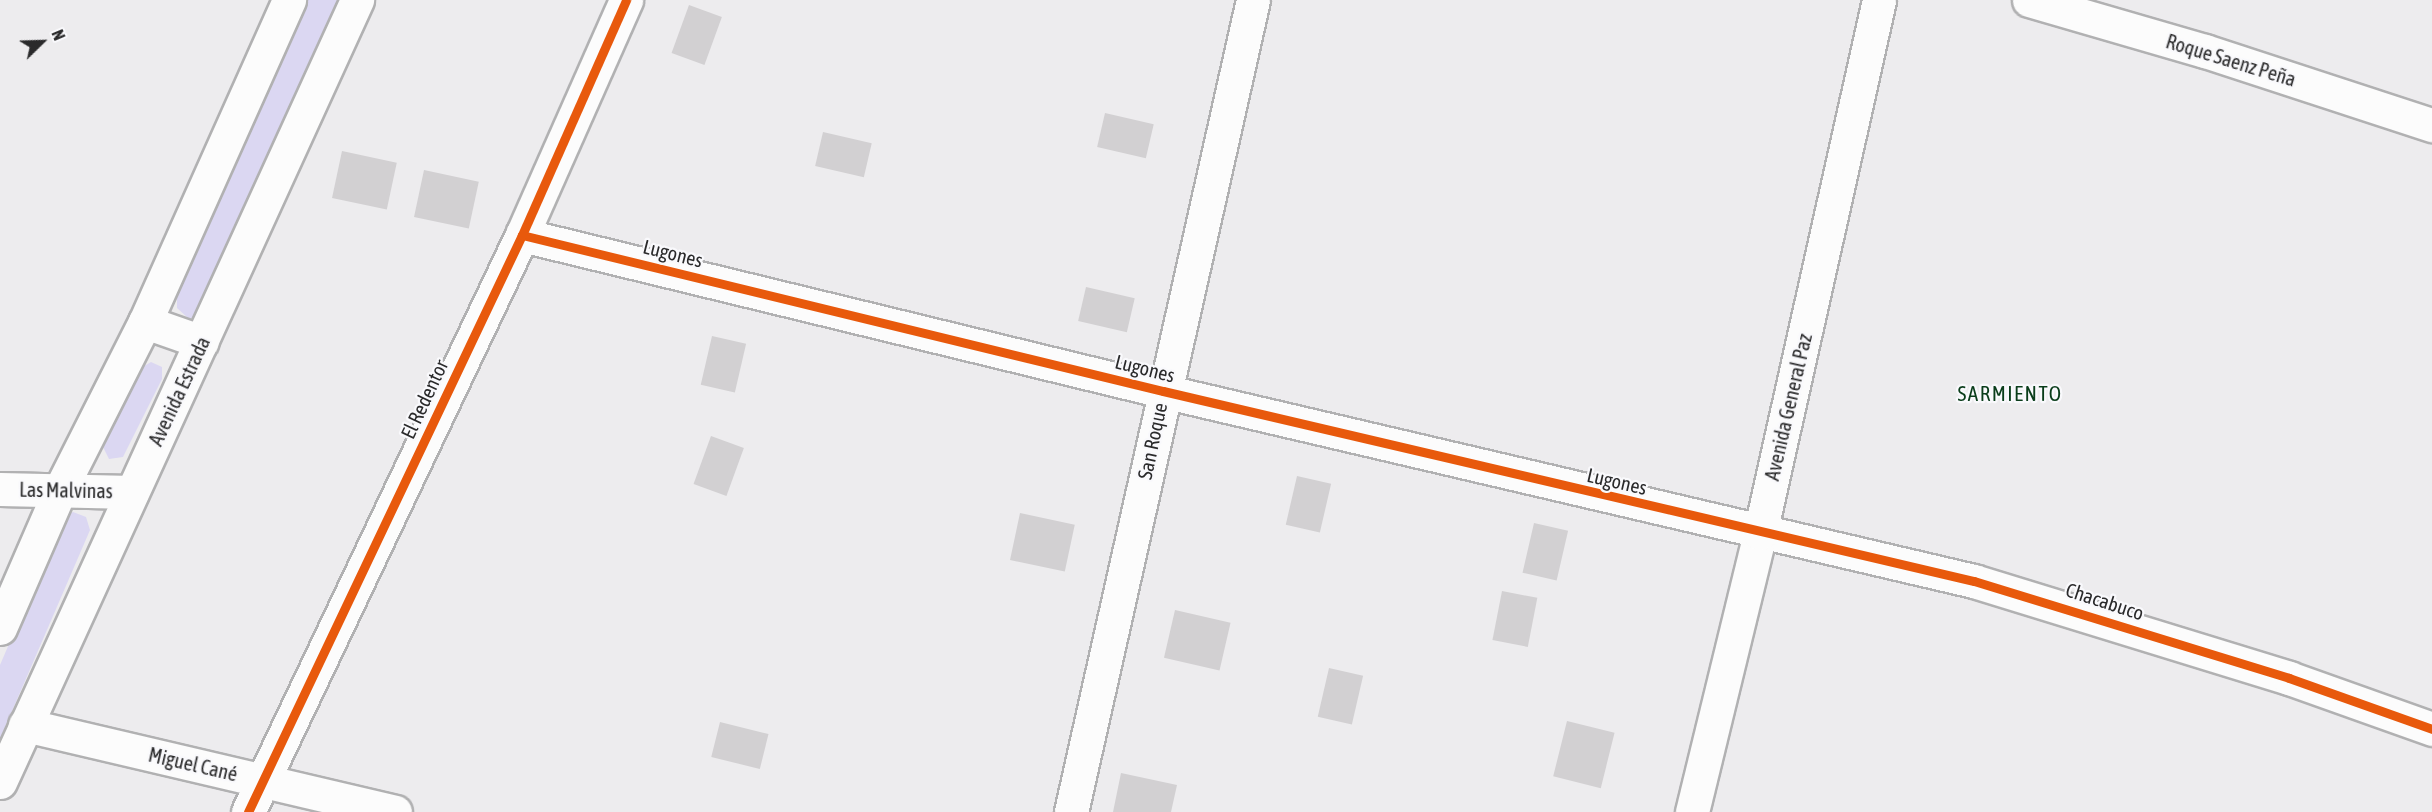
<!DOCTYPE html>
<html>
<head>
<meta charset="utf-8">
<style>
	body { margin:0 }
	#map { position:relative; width:2432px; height:812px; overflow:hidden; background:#edecee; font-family:"Asap Condensed",sans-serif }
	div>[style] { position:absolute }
	.green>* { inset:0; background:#dbd7f2 }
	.building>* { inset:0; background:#d2d0d2; transform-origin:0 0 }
	.roads { filter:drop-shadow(2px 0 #b1b1b2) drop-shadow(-2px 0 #b1b1b2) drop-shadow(0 2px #b1b1b2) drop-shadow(0 -2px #b1b1b2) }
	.street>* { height:33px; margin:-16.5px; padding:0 16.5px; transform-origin:16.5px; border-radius:16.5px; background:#fcfcfc }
	.secondary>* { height:33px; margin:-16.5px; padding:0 16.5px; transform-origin:16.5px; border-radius:16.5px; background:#fcfcfc }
	.cycleway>* { height:9px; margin:-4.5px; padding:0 4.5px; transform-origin:4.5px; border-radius:4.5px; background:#e8590c }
	span { translate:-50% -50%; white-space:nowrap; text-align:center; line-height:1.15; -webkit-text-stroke:4.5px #f9f9fc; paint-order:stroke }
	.street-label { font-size:20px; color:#2a2a2b }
	.neighbourhood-label { font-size:21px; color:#0a3d1a; letter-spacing:1.5px }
	.north { position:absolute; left:12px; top:12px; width:60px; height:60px; -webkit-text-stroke:4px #f9f9fc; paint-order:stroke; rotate:67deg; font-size:16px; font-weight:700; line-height:24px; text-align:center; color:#2a2a2b }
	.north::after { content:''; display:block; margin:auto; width:21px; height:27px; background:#2a2a2b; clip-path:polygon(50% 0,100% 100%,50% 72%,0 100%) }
</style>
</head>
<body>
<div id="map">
	<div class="green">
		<div style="clip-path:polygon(306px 0,340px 0,194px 318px,188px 318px,177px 308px,177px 297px)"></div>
		<div style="clip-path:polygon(151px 362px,162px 367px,162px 379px,123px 457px,109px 459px,103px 447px,141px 368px)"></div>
		<div style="clip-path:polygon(73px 512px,86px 517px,90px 530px,0 739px,0 665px,64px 516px)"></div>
	</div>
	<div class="building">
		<div style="left:689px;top:5px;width:35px;height:51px;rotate:20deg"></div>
		<div style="left:1105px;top:113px;width:50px;height:35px;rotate:13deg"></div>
		<div style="left:823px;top:132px;width:50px;height:35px;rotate:13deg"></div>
		<div style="left:342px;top:151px;width:56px;height:48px;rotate:12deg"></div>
		<div style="left:424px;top:170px;width:56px;height:48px;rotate:12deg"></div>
		<div style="left:1086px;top:287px;width:50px;height:35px;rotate:13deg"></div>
		<div style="left:712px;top:336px;width:35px;height:50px;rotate:13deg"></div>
		<div style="left:711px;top:436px;width:35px;height:51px;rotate:20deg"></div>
		<div style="left:1297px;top:476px;width:35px;height:50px;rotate:13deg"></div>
		<div style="left:1020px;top:513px;width:56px;height:48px;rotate:12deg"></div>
		<div style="left:1534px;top:523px;width:35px;height:51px;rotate:13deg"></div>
		<div style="left:1502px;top:591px;width:36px;height:50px;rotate:11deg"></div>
		<div style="left:1175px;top:610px;width:57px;height:49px;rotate:13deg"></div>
		<div style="left:1329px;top:668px;width:35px;height:50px;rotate:13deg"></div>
		<div style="left:1567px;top:721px;width:49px;height:57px;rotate:14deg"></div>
		<div style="left:720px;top:722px;width:50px;height:36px;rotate:14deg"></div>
		<div style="clip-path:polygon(1121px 773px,1177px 785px,1171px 812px,1113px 812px)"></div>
	</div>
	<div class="roads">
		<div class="street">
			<div style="left:2029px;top:0;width:183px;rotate:16.2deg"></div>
			<div style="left:2205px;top:51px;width:239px;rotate:18.1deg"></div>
			<div style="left:522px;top:235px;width:660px;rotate:13.68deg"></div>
			<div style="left:1163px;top:391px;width:833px;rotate:13.19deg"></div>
			<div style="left:1974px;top:581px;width:330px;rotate:17.1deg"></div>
			<div style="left:2289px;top:678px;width:152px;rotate:19.6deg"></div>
			<div style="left:145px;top:322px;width:60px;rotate:19.3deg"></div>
			<div style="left:0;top:489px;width:132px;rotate:1.3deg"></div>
			<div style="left:25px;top:725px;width:380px;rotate:13.2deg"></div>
			<div style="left:248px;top:812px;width:639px;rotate:-64.6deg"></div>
			<div style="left:522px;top:235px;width:257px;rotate:-66.1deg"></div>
			<div style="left:1071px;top:812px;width:832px;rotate:-77.37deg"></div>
			<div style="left:1692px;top:812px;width:287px;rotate:-76.3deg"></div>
			<div style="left:1760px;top:533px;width:546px;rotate:-77.41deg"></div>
		</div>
		<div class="secondary">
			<div style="left:0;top:628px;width:150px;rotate:-66.5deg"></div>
			<div style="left:60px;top:490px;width:188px;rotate:-63.2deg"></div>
			<div style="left:145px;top:322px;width:353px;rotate:-65.9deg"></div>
			<div style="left:0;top:782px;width:860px;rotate:-65.46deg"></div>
		</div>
	</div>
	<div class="cycleway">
		<div style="left:522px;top:235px;width:660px;rotate:13.68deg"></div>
		<div style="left:1163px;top:391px;width:833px;rotate:13.19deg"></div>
		<div style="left:1974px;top:581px;width:330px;rotate:17.1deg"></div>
		<div style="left:2289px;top:678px;width:152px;rotate:19.6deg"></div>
		<div style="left:248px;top:812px;width:639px;rotate:-64.6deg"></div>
		<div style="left:522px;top:235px;width:257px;rotate:-66.1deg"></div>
	</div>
	<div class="street-label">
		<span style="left:2231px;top:60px;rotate:17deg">Roque Saenz Peña</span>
		<span style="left:673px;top:253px;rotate:14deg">Lugones</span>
		<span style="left:1145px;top:368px;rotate:14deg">Lugones</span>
		<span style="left:179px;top:391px;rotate:-65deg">Avenida Estrada</span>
		<span style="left:424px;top:399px;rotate:-65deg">El Redentor</span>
		<span style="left:1788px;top:407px;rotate:-77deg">Avenida General Paz</span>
		<span style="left:1152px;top:441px;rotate:-78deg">San Roque</span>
		<span style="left:1617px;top:481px;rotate:13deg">Lugones</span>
		<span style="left:66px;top:490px;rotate:1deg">Las Malvinas</span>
		<span style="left:2105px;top:601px;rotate:18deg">Chacabuco</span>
		<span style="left:193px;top:764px;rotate:13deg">Miguel Cané</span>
	</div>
	<div class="neighbourhood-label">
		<span style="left:2010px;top:393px">SARMIENTO</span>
	</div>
	<div class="north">N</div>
</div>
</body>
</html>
